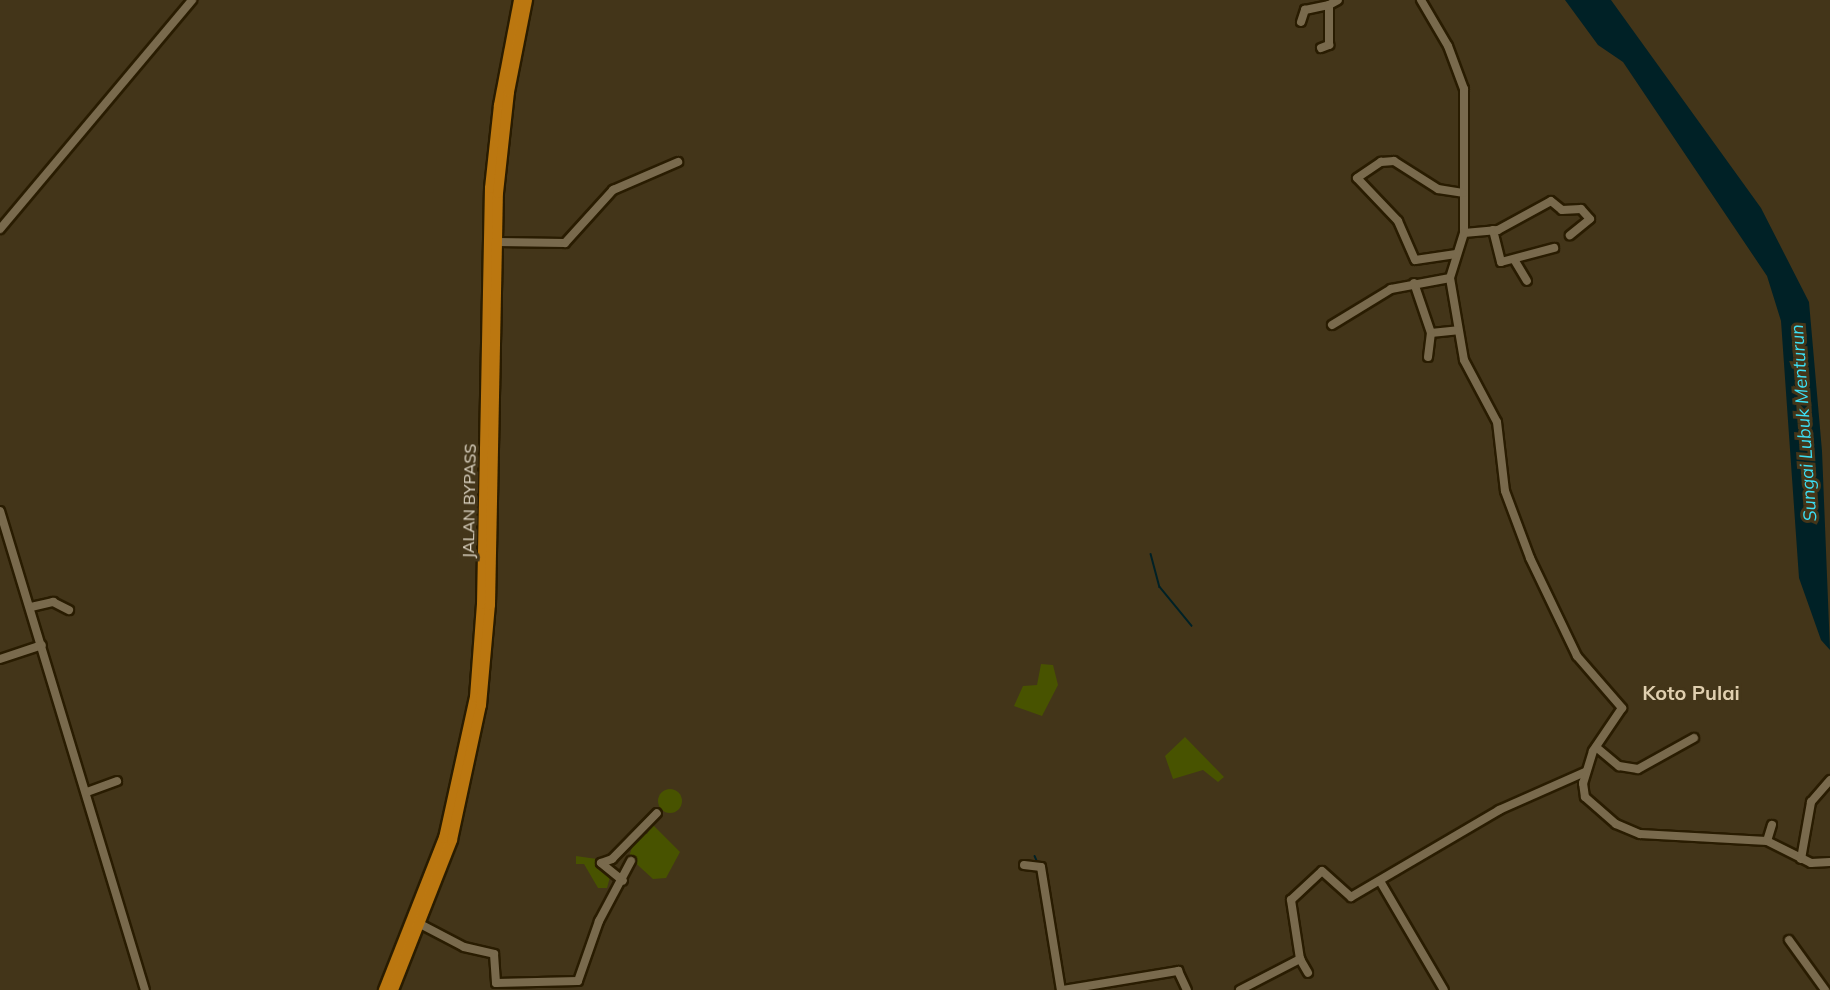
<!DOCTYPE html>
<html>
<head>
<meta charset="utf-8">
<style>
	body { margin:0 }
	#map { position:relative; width:1830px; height:990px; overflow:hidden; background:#433519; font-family:Mulish,sans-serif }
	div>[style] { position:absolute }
	.green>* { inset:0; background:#485300 }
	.round { border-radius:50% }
	.water>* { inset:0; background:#002126 }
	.stream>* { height:1.5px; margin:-0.75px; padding:0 0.75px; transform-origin:0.75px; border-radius:0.75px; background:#002126 }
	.roads { filter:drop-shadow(2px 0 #291c01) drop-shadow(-2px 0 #291c01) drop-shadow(0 2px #291c01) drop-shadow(0 -2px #291c01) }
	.minor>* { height:8px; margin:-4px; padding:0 4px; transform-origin:4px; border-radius:4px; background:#796a4d }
	.highway>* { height:10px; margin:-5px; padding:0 5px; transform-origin:5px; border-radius:5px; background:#bb7710 }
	span { translate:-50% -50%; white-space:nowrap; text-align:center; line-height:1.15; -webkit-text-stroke:6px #433519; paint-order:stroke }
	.street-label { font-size:16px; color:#e3dbcb }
	.water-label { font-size:18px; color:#3cdff4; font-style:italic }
	.quarter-label { font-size:20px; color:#e0cfaf; font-weight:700 }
</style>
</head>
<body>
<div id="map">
	<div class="green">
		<div style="clip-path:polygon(1041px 664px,1053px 665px,1058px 685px,1042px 716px,1014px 706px,1023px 686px,1037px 685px)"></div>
		<div style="clip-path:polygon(1185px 737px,1224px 777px,1218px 782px,1203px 770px,1173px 779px,1165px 756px)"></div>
		<div class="round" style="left:658px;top:789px;width:24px;height:24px"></div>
		<div style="clip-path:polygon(652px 824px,680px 852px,666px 878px,653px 879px,629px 857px,636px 834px,647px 834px)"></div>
		<div style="clip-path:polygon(576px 856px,597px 859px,612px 870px,607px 888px,598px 888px,584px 864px,576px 864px)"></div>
	</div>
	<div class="water">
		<div style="clip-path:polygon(1565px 0,1611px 0,1761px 208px,1809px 302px,1822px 451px,1830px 650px,1821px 640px,1799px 578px,1781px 321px,1767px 276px,1623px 62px,1598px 45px)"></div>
	</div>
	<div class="stream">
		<div style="left:1151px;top:554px;width:34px;rotate:75deg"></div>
		<div style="left:1160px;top:587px;width:50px;rotate:50.6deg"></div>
		<div style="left:1035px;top:856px;width:8px;rotate:67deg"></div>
		<div style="left:1040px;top:882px;width:26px;rotate:81deg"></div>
	</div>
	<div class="roads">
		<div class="minor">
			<div style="left:1421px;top:0;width:53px;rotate:59.6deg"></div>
			<div style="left:1448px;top:46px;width:46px;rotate:69.6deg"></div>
			<div style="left:1464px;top:89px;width:144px;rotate:90deg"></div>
			<div style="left:1464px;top:233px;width:47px;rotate:107.3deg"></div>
			<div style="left:1450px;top:278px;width:83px;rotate:80.3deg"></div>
			<div style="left:1464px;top:360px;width:70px;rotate:62deg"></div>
			<div style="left:1497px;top:422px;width:69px;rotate:83.4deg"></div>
			<div style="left:1505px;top:491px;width:72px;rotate:69.5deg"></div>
			<div style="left:1530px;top:558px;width:109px;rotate:64.4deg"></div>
			<div style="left:1577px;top:656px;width:69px;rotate:49.1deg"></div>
			<div style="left:1622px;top:708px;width:52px;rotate:124deg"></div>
			<div style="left:1593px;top:751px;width:34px;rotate:107deg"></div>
			<div style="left:1583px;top:783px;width:14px;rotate:82deg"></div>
			<div style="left:1585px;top:797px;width:41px;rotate:41.1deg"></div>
			<div style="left:1616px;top:824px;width:26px;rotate:23deg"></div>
			<div style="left:1640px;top:834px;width:127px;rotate:3.2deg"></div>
			<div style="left:1767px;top:841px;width:49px;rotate:26.6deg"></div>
			<div style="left:1811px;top:863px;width:19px;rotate:-3deg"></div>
			<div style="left:1301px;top:22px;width:13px;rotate:-72deg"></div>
			<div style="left:1305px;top:10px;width:25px;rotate:-12deg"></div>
			<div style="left:1321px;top:48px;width:9px;rotate:-21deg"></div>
			<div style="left:1329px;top:45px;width:40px;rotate:-90deg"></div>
			<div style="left:1329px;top:5px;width:10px;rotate:-29deg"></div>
			<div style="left:0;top:229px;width:299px;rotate:-50deg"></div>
			<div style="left:1493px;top:230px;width:33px;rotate:76deg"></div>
			<div style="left:1501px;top:262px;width:55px;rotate:-14.8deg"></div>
			<div style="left:1464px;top:233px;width:34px;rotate:-5deg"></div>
			<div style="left:1498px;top:230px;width:60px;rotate:-28.7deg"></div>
			<div style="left:1551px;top:201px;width:14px;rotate:39deg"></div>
			<div style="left:1562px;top:210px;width:19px;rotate:-3deg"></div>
			<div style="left:1581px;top:209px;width:13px;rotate:48deg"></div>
			<div style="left:1590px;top:219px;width:26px;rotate:141deg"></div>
			<div style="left:497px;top:242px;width:68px;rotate:0.8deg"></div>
			<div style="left:565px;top:243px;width:72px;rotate:-47.8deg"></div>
			<div style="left:613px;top:190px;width:71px;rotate:-23.3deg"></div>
			<div style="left:1456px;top:254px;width:41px;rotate:171.7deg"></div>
			<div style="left:1415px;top:260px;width:43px;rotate:-113.6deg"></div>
			<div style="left:1398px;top:221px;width:59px;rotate:-133.6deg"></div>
			<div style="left:1357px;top:178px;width:29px;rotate:-34deg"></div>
			<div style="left:1381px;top:162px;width:13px;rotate:-4deg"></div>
			<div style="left:1394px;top:161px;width:52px;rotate:32.5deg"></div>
			<div style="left:1438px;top:189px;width:25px;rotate:9deg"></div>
			<div style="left:1515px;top:261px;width:23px;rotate:59deg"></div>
			<div style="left:1414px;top:283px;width:53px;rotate:71.2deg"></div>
			<div style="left:1431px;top:333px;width:27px;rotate:-6deg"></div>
			<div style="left:1332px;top:325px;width:69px;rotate:-31.4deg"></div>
			<div style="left:1391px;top:289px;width:60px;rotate:-10.6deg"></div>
			<div style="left:1428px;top:357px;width:24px;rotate:-83deg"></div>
			<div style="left:0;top:511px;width:500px;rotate:73.16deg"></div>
			<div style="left:31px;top:607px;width:23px;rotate:-13deg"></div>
			<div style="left:53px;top:602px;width:18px;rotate:27deg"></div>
			<div style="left:0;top:659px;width:44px;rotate:-18.4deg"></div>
			<div style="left:1596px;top:747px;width:30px;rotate:40deg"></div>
			<div style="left:1619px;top:766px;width:19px;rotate:9deg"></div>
			<div style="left:1638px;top:769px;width:64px;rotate:-29deg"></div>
			<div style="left:87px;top:792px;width:32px;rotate:-20deg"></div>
			<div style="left:1767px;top:841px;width:17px;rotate:-73deg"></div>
			<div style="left:1801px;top:859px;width:58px;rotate:-80deg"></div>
			<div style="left:1811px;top:802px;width:29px;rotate:-49deg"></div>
			<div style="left:601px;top:863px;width:12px;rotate:-20deg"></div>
			<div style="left:612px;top:859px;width:64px;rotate:-45.6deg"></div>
			<div style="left:601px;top:863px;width:28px;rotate:39deg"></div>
			<div style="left:1024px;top:865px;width:17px;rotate:7deg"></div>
			<div style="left:1041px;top:867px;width:125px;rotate:80.8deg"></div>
			<div style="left:1380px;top:881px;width:126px;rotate:59.6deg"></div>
			<div style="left:422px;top:925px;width:47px;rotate:27.6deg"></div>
			<div style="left:464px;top:947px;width:31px;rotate:13deg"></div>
			<div style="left:494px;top:954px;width:29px;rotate:86deg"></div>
			<div style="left:496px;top:983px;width:82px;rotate:-1.4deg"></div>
			<div style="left:578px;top:981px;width:64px;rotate:-70.7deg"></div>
			<div style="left:599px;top:921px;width:68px;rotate:-61.9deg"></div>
			<div style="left:1789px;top:940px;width:62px;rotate:54.2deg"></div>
			<div style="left:1300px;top:959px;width:16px;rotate:60deg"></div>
			<div style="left:1063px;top:990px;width:117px;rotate:-9.4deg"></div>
			<div style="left:1178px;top:971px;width:21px;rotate:65deg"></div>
			<div style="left:1240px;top:990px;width:68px;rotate:-27.3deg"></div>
			<div style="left:1300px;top:959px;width:60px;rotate:-98.7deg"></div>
			<div style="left:1291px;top:900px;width:42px;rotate:-43.1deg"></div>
			<div style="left:1322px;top:871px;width:39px;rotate:42deg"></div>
			<div style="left:1351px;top:897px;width:172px;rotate:-30.4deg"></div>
			<div style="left:1499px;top:810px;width:94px;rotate:-23.8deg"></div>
		</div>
		<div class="highway">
			<div style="left:384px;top:990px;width:163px;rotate:-68.5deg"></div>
			<div style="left:444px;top:838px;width:144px;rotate:-77.6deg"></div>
			<div style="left:475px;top:697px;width:93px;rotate:-85.7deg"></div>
			<div style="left:482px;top:604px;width:416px;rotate:-88.9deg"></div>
			<div style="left:490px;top:188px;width:83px;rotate:-83.8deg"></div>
			<div style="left:499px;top:105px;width:107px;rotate:-79.2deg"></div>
			<div style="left:393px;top:990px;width:161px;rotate:-68.5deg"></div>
			<div style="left:452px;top:840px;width:138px;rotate:-77.9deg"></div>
			<div style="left:481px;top:705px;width:100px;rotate:-84.9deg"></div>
			<div style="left:490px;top:605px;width:412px;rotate:-88.9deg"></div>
			<div style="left:498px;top:193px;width:102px;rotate:-83.8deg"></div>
			<div style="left:509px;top:92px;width:94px;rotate:-78.9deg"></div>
		</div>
	</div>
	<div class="street-label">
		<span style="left:469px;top:501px;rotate:-89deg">JALAN BYPASS</span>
	</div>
	<div class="water-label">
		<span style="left:1804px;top:423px;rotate:-94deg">Sungai Lubuk Menturun</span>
	</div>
	<div class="quarter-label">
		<span style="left:1691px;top:692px">Koto Pulai</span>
	</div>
</div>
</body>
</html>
